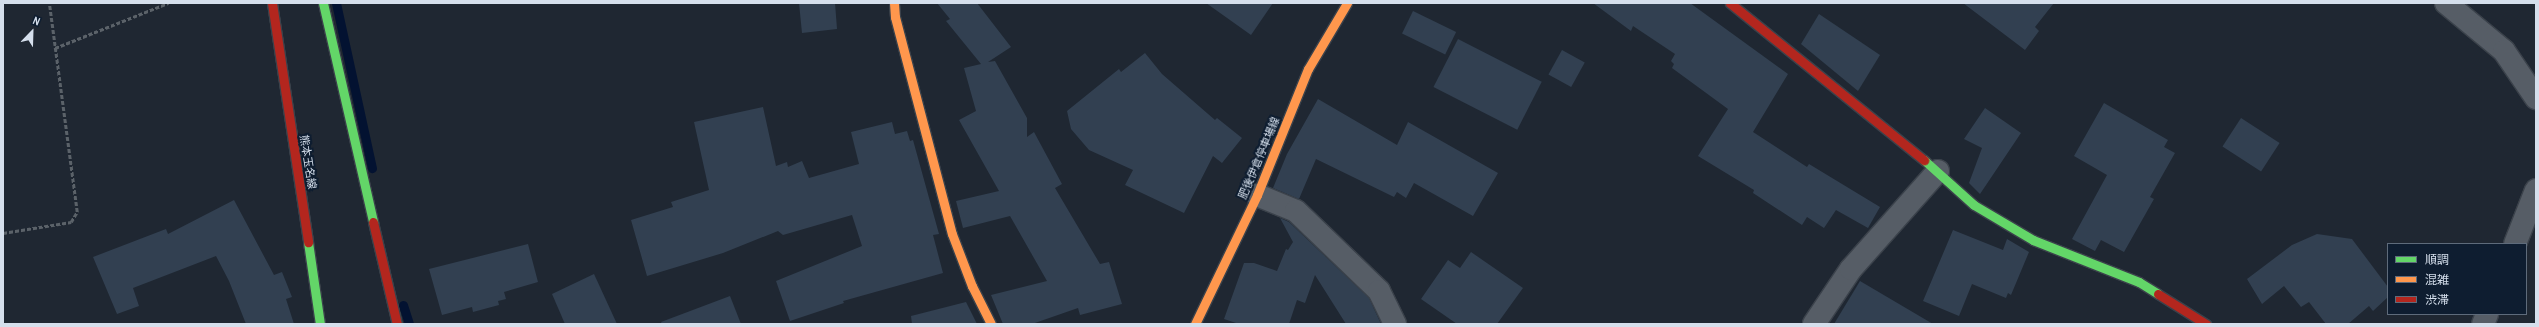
<!DOCTYPE html>
<html>
<head>
<meta charset="utf-8">
<style>
	body { margin:0 }
	#map { position:relative; width:2539px; height:327px; overflow:hidden; background:#1f2732; font-family:"Archivo Narrow","Noto Sans JP",sans-serif }
	div>[style] { position:absolute }
	.stream>* { height:9px; margin:-4.5px; padding:0 4.5px; transform-origin:4.5px; border-radius:4.5px; background:#031231 }
	.building>* { inset:0; background:#324051; transform-origin:0 0 }
	.path>* { height:2.5px; margin-top:-1.25px; transform-origin:0; background:repeating-linear-gradient(90deg,#5b6269 0 4px,transparent 0 6px) }
	.roads { filter:drop-shadow(1px 0 #3b424b) drop-shadow(-1px 0 #3b424b) drop-shadow(0 1px #3b424b) drop-shadow(0 -1px #3b424b) }
	.street>* { height:22px; margin:-11px; padding:0 11px; transform-origin:11px; border-radius:11px; background:#565d66 }
	.fast>* { height:9px; margin:-4.5px; padding:0 4.5px; transform-origin:4.5px; border-radius:4.5px; background:#63d668 }
	.slow>* { height:9px; margin:-4.5px; padding:0 4.5px; transform-origin:4.5px; border-radius:4.5px; background:#ff974d }
	.jam>* { height:9px; margin:-4.5px; padding:0 4.5px; transform-origin:4.5px; border-radius:4.5px; background:#b3261e }
	span { translate:-50% -50%; white-space:nowrap; text-align:center; line-height:1.15; -webkit-text-stroke:4px #0e1d30; paint-order:stroke }
	.street-label { font-size:11px; color:#d5dfec }
	.frame { position:absolute; inset:0; border:4px solid #d5dfec; pointer-events:none }
	.legend { position:absolute; left:2387px; top:243px; width:140px; height:72px; box-sizing:border-box; background:#0e1d30; border:1px solid #5e6b7b; margin:0; padding:5px 7px; list-style:none; font-size:12px; color:#d5dfec }
	.legend li { display:flex; align-items:center; gap:8px; height:20px }
	.legend b { width:20px; border:1px solid #5e6b7b }
	.north { position:absolute; left:12px; top:12px; width:40px; height:40px; -webkit-text-stroke:3px #0e1d30; paint-order:stroke; rotate:23deg; font-size:11px; font-weight:700; line-height:16px; text-align:center; color:#d5dfec }
	.north::after { content:''; display:block; margin:auto; width:14px; height:18px; background:#d5dfec; clip-path:polygon(50% 0,100% 100%,50% 72%,0 100%) }
</style>
</head>
<body>
<div id="map">
	<div class="stream">
		<div style="left:336px;top:3px;width:169px;rotate:77.7deg"></div>
		<div style="left:403px;top:305px;width:20px;rotate:72deg"></div>
	</div>
	<div class="building">
		<div style="clip-path:polygon(799px 3px,835px 3px,837px 29px,802px 33px)"></div>
		<div style="clip-path:polygon(937px 3px,977px 3px,1011px 47px,988px 62px,995px 61px,1027px 118px,1027px 137px,1034px 132px,1062px 184px,1055px 188px,1100px 264px,1109px 262px,1122px 304px,1080px 315px,1078px 308px,1032px 324px,1003px 324px,991px 295px,1047px 281px,1010px 216px,963px 228px,956px 201px,999px 191px,959px 120px,976px 111px,964px 68px,981px 64px,946px 21px,950px 19px)"></div>
		<div style="clip-path:polygon(1206px 3px,1273px 3px,1251px 35px)"></div>
		<div style="clip-path:polygon(1593px 3px,1690px 3px,1788px 74px,1753px 132px,1807px 167px,1809px 164px,1880px 207px,1868px 228px,1836px 210px,1824px 228px,1807px 217px,1802px 225px,1753px 193px,1754px 190px,1698px 156px,1728px 109px,1672px 68px,1674px 64px,1671px 61px,1675px 54px,1633px 26px,1631px 31px)"></div>
		<div style="clip-path:polygon(1963px 3px,2054px 3px,2035px 27px,2039px 31px,2025px 50px)"></div>
		<div style="left:1413px;top:11px;width:48px;height:25px;rotate:26deg"></div>
		<div style="clip-path:polygon(1819px 14px,1880px 55px,1858px 91px,1801px 44px)"></div>
		<div style="left:1458px;top:39px;width:94px;height:54px;rotate:27deg"></div>
		<div style="left:1562px;top:50px;width:26px;height:28px;rotate:29deg"></div>
		<div style="clip-path:polygon(1145px 53px,1162px 74px,1215px 120px,1217px 118px,1242px 138px,1222px 163px,1213px 156px,1184px 213px,1125px 185px,1133px 170px,1089px 150px,1071px 129px,1067px 111px,1119px 69px,1121px 72px)"></div>
		<div style="clip-path:polygon(1318px 99px,1397px 145px,1408px 122px,1498px 173px,1473px 216px,1414px 183px,1406px 198px,1397px 192px,1394px 197px,1316px 159px,1299px 199px,1273px 188px,1287px 154px)"></div>
		<div style="clip-path:polygon(2104px 103px,2168px 140px,2164px 147px,2175px 153px,2150px 197px,2154px 199px,2124px 252px,2101px 240px,2095px 251px,2072px 239px,2107px 175px,2074px 156px)"></div>
		<div style="clip-path:polygon(763px 107px,776px 166px,787px 162px,788px 167px,802px 161px,809px 178px,859px 164px,851px 132px,892px 122px,895px 134px,907px 131px,910px 141px,913px 140px,939px 234px,933px 235px,943px 273px,843px 301px,844px 303px,790px 321px,776px 281px,862px 246px,852px 215px,783px 235px,778px 231px,723px 253px,647px 276px,631px 220px,673px 207px,671px 202px,709px 190px,694px 122px)"></div>
		<div style="clip-path:polygon(1985px 108px,2021px 133px,1980px 194px,1969px 183px,1982px 148px,1964px 139px)"></div>
		<div style="left:2241px;top:118px;width:46px;height:34px;rotate:33deg"></div>
		<div style="clip-path:polygon(234px 200px,274px 275px,282px 272px,292px 297px,286px 299px,294px 324px,246px 324px,229px 281px,216px 256px,133px 288px,139px 306px,117px 314px,93px 257px,166px 229px,168px 234px)"></div>
		<div style="clip-path:polygon(1280px 218px,1289px 222px,1369px 298px,1381px 324px,1346px 324px,1315px 275px,1305px 303px,1297px 300px,1289px 324px,1239px 324px,1224px 319px,1244px 263px,1254px 263px,1277px 271px,1286px 249px,1288px 250px,1293px 242px)"></div>
		<div style="clip-path:polygon(1953px 230px,2003px 250px,2007px 239px,2029px 252px,2011px 295px,2008px 293px,2006px 298px,1972px 284px,1959px 316px,1923px 301px)"></div>
		<div style="clip-path:polygon(2317px 234px,2352px 239px,2388px 287px,2388px 297px,2373px 311px,2369px 306px,2348px 324px,2326px 324px,2309px 302px,2301px 307px,2284px 286px,2262px 304px,2247px 279px,2292px 245px)"></div>
		<div style="clip-path:polygon(528px 244px,538px 282px,504px 292px,506px 299px,498px 301px,499px 305px,473px 312px,472px 307px,442px 315px,429px 269px)"></div>
		<div style="clip-path:polygon(1471px 252px,1523px 288px,1497px 324px,1457px 324px,1421px 299px,1448px 260px,1460px 268px)"></div>
		<div style="clip-path:polygon(594px 274px,617px 324px,565px 324px,552px 294px)"></div>
		<div style="clip-path:polygon(1860px 281px,1933px 324px,1834px 324px)"></div>
		<div style="clip-path:polygon(730px 296px,741px 324px,662px 324px,661px 322px)"></div>
		<div style="clip-path:polygon(966px 302px,977px 324px,912px 324px,911px 316px)"></div>
	</div>
	<div class="path">
		<div style="left:55px;top:48px;width:122px;rotate:-21.7deg"></div>
		<div style="left:3px;top:233px;width:69px;rotate:-9.2deg"></div>
		<div style="left:71px;top:222px;width:12px;rotate:-59deg"></div>
		<div style="left:77px;top:212px;width:211px;rotate:-97.6deg"></div>
	</div>
	<div class="roads">
		<div class="street">
			<div style="left:2446px;top:3px;width:75px;rotate:39.6deg"></div>
			<div style="left:2504px;top:51px;width:57px;rotate:55.8deg"></div>
			<div style="left:1257px;top:195px;width:42px;rotate:22.3deg"></div>
			<div style="left:1296px;top:211px;width:115px;rotate:43.9deg"></div>
			<div style="left:1379px;top:291px;width:37px;rotate:64deg"></div>
			<div style="left:2515px;top:244px;width:58px;rotate:-68.7deg"></div>
			<div style="left:1814px;top:324px;width:66px;rotate:-56.1deg"></div>
			<div style="left:1851px;top:269px;width:131px;rotate:-48.4deg"></div>
			<div style="left:2483px;top:324px;width:11px;rotate:-68deg"></div>
		</div>
		<div class="fast">
			<div style="left:323px;top:3px;width:225px;rotate:77.1deg"></div>
			<div style="left:1924px;top:160px;width:67px;rotate:42deg"></div>
			<div style="left:1974px;top:205px;width:69px;rotate:30.7deg"></div>
			<div style="left:2033px;top:240px;width:114px;rotate:21.6deg"></div>
			<div style="left:2139px;top:282px;width:22px;rotate:32deg"></div>
			<div style="left:308px;top:242px;width:83px;rotate:81.7deg"></div>
		</div>
		<div class="slow">
			<div style="left:894px;top:3px;width:14px;rotate:86deg"></div>
			<div style="left:895px;top:17px;width:224px;rotate:75.3deg"></div>
			<div style="left:952px;top:234px;width:56px;rotate:69deg"></div>
			<div style="left:972px;top:286px;width:42px;rotate:63.4deg"></div>
			<div style="left:1195px;top:324px;width:143px;rotate:-64.3deg"></div>
			<div style="left:1257px;top:195px;width:136px;rotate:-68deg"></div>
			<div style="left:1308px;top:69px;width:77px;rotate:-59.4deg"></div>
		</div>
		<div class="jam">
			<div style="left:272px;top:3px;width:242px;rotate:81.4deg"></div>
			<div style="left:1730px;top:3px;width:250px;rotate:39deg"></div>
			<div style="left:373px;top:222px;width:105px;rotate:76.8deg"></div>
			<div style="left:2158px;top:294px;width:57px;rotate:32deg"></div>
		</div>
	</div>
	<div class="street-label">
		<span style="left:1259px;top:158px;rotate:-67deg">肥後伊倉停車場線</span>
		<span style="left:308px;top:162px;rotate:81deg">熊本玉名線</span>
	</div>
	<div class="frame"></div>
	<ul class="legend">
	<li><b style="height:5px;background:#63d668"></b>順調</li>
	<li><b style="height:5px;background:#ff974d"></b>混雑</li>
	<li><b style="height:5px;background:#b3261e"></b>渋滞</li>
	</ul>
	<div class="north">N</div>
</div>
</body>
</html>
